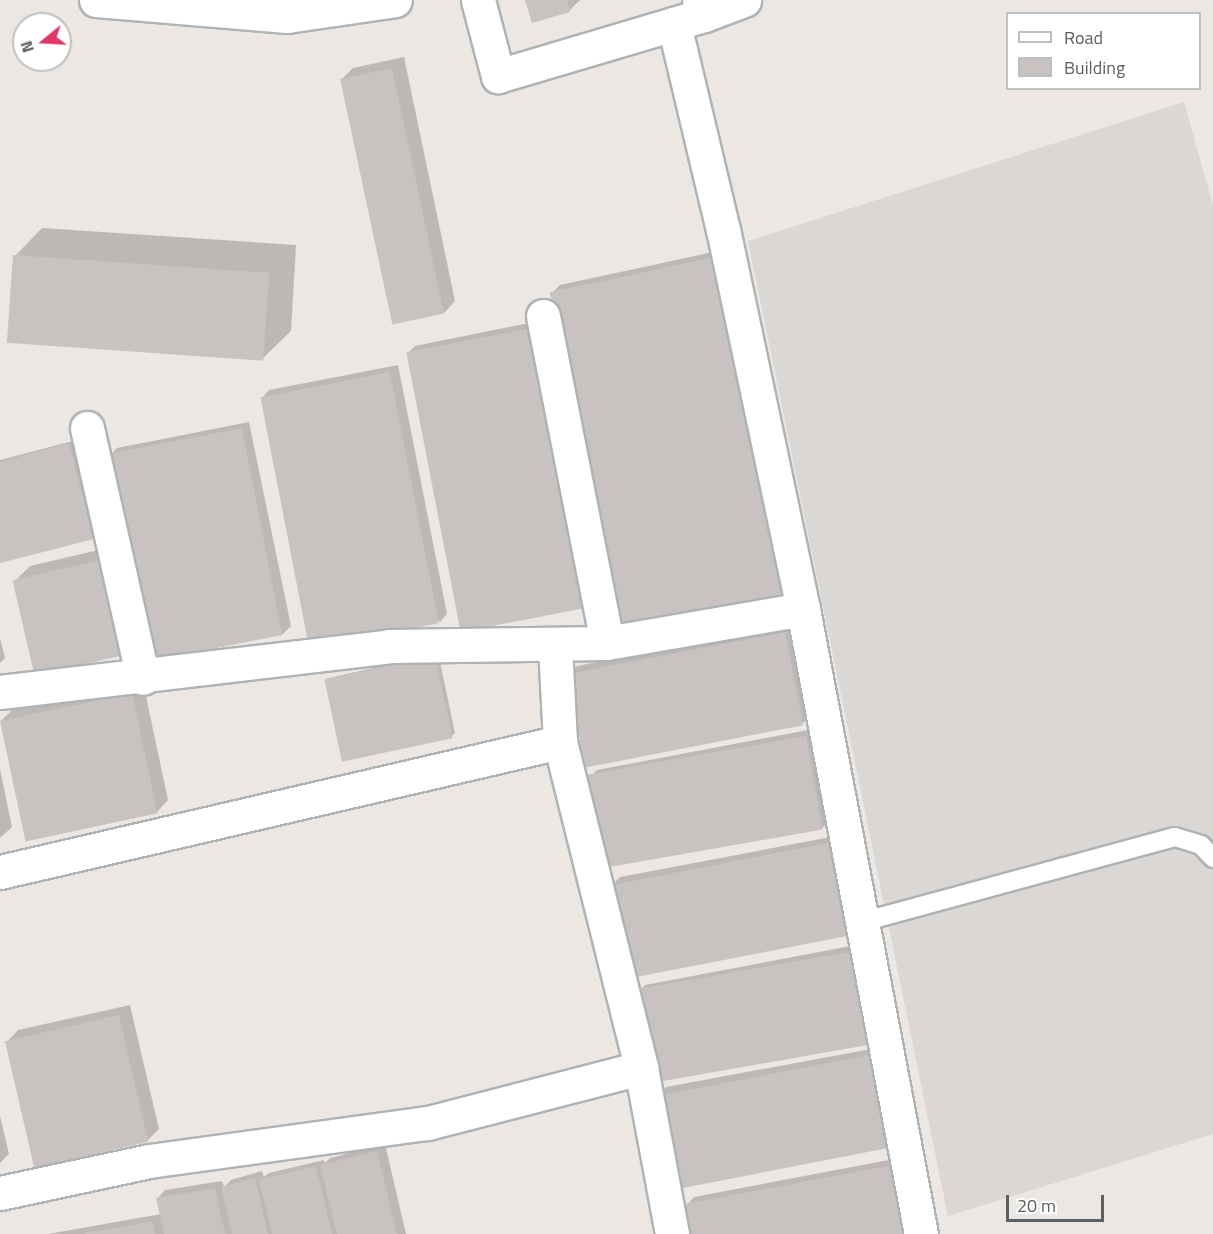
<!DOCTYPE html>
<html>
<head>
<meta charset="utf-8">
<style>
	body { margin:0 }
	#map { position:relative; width:1213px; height:1234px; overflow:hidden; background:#ede7e3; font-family:"Titillium Web",sans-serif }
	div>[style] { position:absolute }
	.industrial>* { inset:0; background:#dbd7d5 }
	.shadow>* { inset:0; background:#0003 }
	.building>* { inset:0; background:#c8c2c0; transform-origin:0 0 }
	.roads { filter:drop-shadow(2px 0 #aeb3b5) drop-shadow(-2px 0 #aeb3b5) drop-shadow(0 2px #aeb3b5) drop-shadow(0 -2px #aeb3b5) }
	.service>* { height:18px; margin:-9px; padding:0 9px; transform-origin:9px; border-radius:9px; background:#fff }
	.minor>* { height:33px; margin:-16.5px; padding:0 16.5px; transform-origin:16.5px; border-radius:16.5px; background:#fff }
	span { translate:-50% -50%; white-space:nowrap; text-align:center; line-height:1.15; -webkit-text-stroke:4.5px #fff; paint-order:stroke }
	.legend { position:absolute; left:1006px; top:12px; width:195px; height:78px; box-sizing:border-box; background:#fff; border:2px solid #bdc0c1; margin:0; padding:8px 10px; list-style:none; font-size:18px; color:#5b6163 }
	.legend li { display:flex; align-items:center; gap:12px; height:30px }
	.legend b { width:30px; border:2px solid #bdc0c1 }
	.north { position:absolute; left:12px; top:12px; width:60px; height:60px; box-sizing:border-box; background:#fff; border:2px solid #bdc0c1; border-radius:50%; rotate:252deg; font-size:16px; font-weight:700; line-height:24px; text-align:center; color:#5b6163 }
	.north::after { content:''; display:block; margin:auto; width:21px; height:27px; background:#e03665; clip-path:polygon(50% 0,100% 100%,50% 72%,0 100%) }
	.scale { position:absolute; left:1006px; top:1195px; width:98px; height:27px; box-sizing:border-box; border:3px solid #5b6163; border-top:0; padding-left:8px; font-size:18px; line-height:21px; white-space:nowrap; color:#5b6163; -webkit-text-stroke:4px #fff; paint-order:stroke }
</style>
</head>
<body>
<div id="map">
	<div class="industrial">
		<div style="clip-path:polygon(1184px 102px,1213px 205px,1213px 1134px,948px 1216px,748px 241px)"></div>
	</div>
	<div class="shadow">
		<div style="clip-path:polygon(527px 0,580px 0,570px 10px,533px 21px)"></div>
		<div style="clip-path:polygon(404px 57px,455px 301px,444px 313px,341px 80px,353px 68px)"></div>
		<div style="clip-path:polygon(42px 228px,296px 245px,291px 331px,263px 358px,15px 256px)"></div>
		<div style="clip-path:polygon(718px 251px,791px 589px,552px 293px,560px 285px)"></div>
		<div style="clip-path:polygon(539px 321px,595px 597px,407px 354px,415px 346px)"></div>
		<div style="clip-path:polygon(398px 365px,447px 614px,440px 622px,262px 398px,269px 390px)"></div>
		<div style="clip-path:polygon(249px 422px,291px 626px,283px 634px,14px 582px,30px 566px,124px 544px,110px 456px,117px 448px)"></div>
		<div style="clip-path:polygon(73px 441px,97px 534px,0 562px,0 460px)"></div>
		<div style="clip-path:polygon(792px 625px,810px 716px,802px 724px,569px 674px,577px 666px)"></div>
		<div style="clip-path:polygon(0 638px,5px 658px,0 663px)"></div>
		<div style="clip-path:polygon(438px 653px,455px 733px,451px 737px,325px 679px)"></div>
		<div style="clip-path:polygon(143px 682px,168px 800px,157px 812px,1px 721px,13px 709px)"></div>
		<div style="clip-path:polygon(813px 729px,830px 820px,822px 828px,590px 778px,597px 770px)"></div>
		<div style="clip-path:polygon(0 769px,12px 827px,0 838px)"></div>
		<div style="clip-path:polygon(836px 836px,853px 927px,845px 935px,612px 885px,620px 877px)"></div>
		<div style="clip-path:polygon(861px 944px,879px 1035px,637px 993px,645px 985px)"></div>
		<div style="clip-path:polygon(130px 1005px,159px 1129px,147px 1141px,7px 1042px,18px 1030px)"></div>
		<div style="clip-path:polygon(882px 1047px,899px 1138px,658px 1095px,666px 1087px)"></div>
		<div style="clip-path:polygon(0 1116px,9px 1154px,0 1163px)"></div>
		<div style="clip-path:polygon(385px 1144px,406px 1234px,48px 1234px,161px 1214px,158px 1198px,165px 1190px,222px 1181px,224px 1187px,231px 1180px,262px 1171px,264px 1177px,269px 1173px,324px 1160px,325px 1163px,330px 1158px)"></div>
		<div style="clip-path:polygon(910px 1156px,925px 1234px,692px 1234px,687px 1205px,694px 1197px)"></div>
	</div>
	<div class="building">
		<div style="clip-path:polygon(525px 0,567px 0,570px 12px,532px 23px)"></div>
		<div style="left:392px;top:68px;width:251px;height:53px;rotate:78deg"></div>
		<div style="left:13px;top:255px;width:257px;height:88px;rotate:4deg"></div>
		<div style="left:711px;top:258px;width:348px;height:165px;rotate:78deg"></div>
		<div style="left:532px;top:328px;width:285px;height:128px;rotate:79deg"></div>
		<div style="left:390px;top:372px;width:256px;height:132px;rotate:79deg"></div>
		<div style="left:242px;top:428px;width:211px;height:137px;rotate:79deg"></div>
		<div style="clip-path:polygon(69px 443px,94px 539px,0 563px,0 462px)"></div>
		<div style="left:109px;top:558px;width:98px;height:99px;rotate:77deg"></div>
		<div style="left:785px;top:632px;width:95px;height:222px;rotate:79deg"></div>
		<div style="left:435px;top:656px;width:84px;height:113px;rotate:78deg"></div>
		<div style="left:132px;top:693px;width:123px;height:135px;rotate:78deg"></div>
		<div style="left:806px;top:736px;width:95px;height:222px;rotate:80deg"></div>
		<div style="left:828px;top:843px;width:95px;height:222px;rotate:79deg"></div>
		<div style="left:854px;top:951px;width:95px;height:222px;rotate:80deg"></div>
		<div style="left:119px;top:1015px;width:130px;height:117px;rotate:77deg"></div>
		<div style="left:874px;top:1054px;width:95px;height:221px;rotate:79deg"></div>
		<div style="clip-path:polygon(377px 1151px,397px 1234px,337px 1234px,320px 1165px)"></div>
		<div style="clip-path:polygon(903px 1163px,916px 1234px,691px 1234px,685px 1204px)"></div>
		<div style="clip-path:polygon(316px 1166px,332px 1234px,272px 1234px,259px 1180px)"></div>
		<div style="clip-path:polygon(255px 1178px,268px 1234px,232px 1234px,221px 1187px)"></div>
		<div style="clip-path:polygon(215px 1188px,225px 1234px,164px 1234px,156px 1198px)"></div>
		<div style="clip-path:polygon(153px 1221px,155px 1234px,85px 1234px,85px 1233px)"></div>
	</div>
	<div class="roads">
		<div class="service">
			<div style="left:862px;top:922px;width:324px;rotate:-15.2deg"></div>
			<div style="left:1175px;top:837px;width:27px;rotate:17deg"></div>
			<div style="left:1201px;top:845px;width:18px;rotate:47deg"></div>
		</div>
		<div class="minor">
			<div style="left:96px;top:0;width:192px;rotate:4.8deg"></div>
			<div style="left:287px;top:16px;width:109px;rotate:-8.4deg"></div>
			<div style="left:478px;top:0;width:79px;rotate:75.3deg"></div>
			<div style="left:498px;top:76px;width:215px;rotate:-16.5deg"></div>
			<div style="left:704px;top:15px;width:16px;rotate:-108deg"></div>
			<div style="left:704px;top:15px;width:43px;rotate:-20.6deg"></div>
			<div style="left:543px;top:316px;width:333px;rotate:78.9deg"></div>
			<div style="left:87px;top:428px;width:256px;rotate:77.4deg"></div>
			<div style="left:803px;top:609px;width:636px;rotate:79.31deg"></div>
			<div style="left:555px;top:646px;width:96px;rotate:87deg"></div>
			<div style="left:0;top:692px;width:392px;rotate:-6.7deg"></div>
			<div style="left:389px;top:646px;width:218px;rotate:-0.8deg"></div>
			<div style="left:607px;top:643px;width:199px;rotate:-9.8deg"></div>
			<div style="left:803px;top:609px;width:387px;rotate:-101.9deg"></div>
			<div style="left:723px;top:230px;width:212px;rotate:-103.4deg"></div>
			<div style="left:0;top:872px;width:575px;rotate:-13.07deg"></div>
			<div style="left:560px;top:742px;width:336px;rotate:76deg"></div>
			<div style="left:641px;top:1068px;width:169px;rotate:79.4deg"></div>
			<div style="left:0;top:1193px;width:152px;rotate:-12.1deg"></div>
			<div style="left:149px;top:1161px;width:282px;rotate:-7.8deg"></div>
			<div style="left:428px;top:1123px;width:220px;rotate:-14.5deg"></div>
		</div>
	</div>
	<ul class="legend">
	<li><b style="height:8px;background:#fff"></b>Road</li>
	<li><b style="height:16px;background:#c8c2c0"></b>Building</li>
	</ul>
	<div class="north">N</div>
	<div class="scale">20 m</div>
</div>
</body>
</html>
